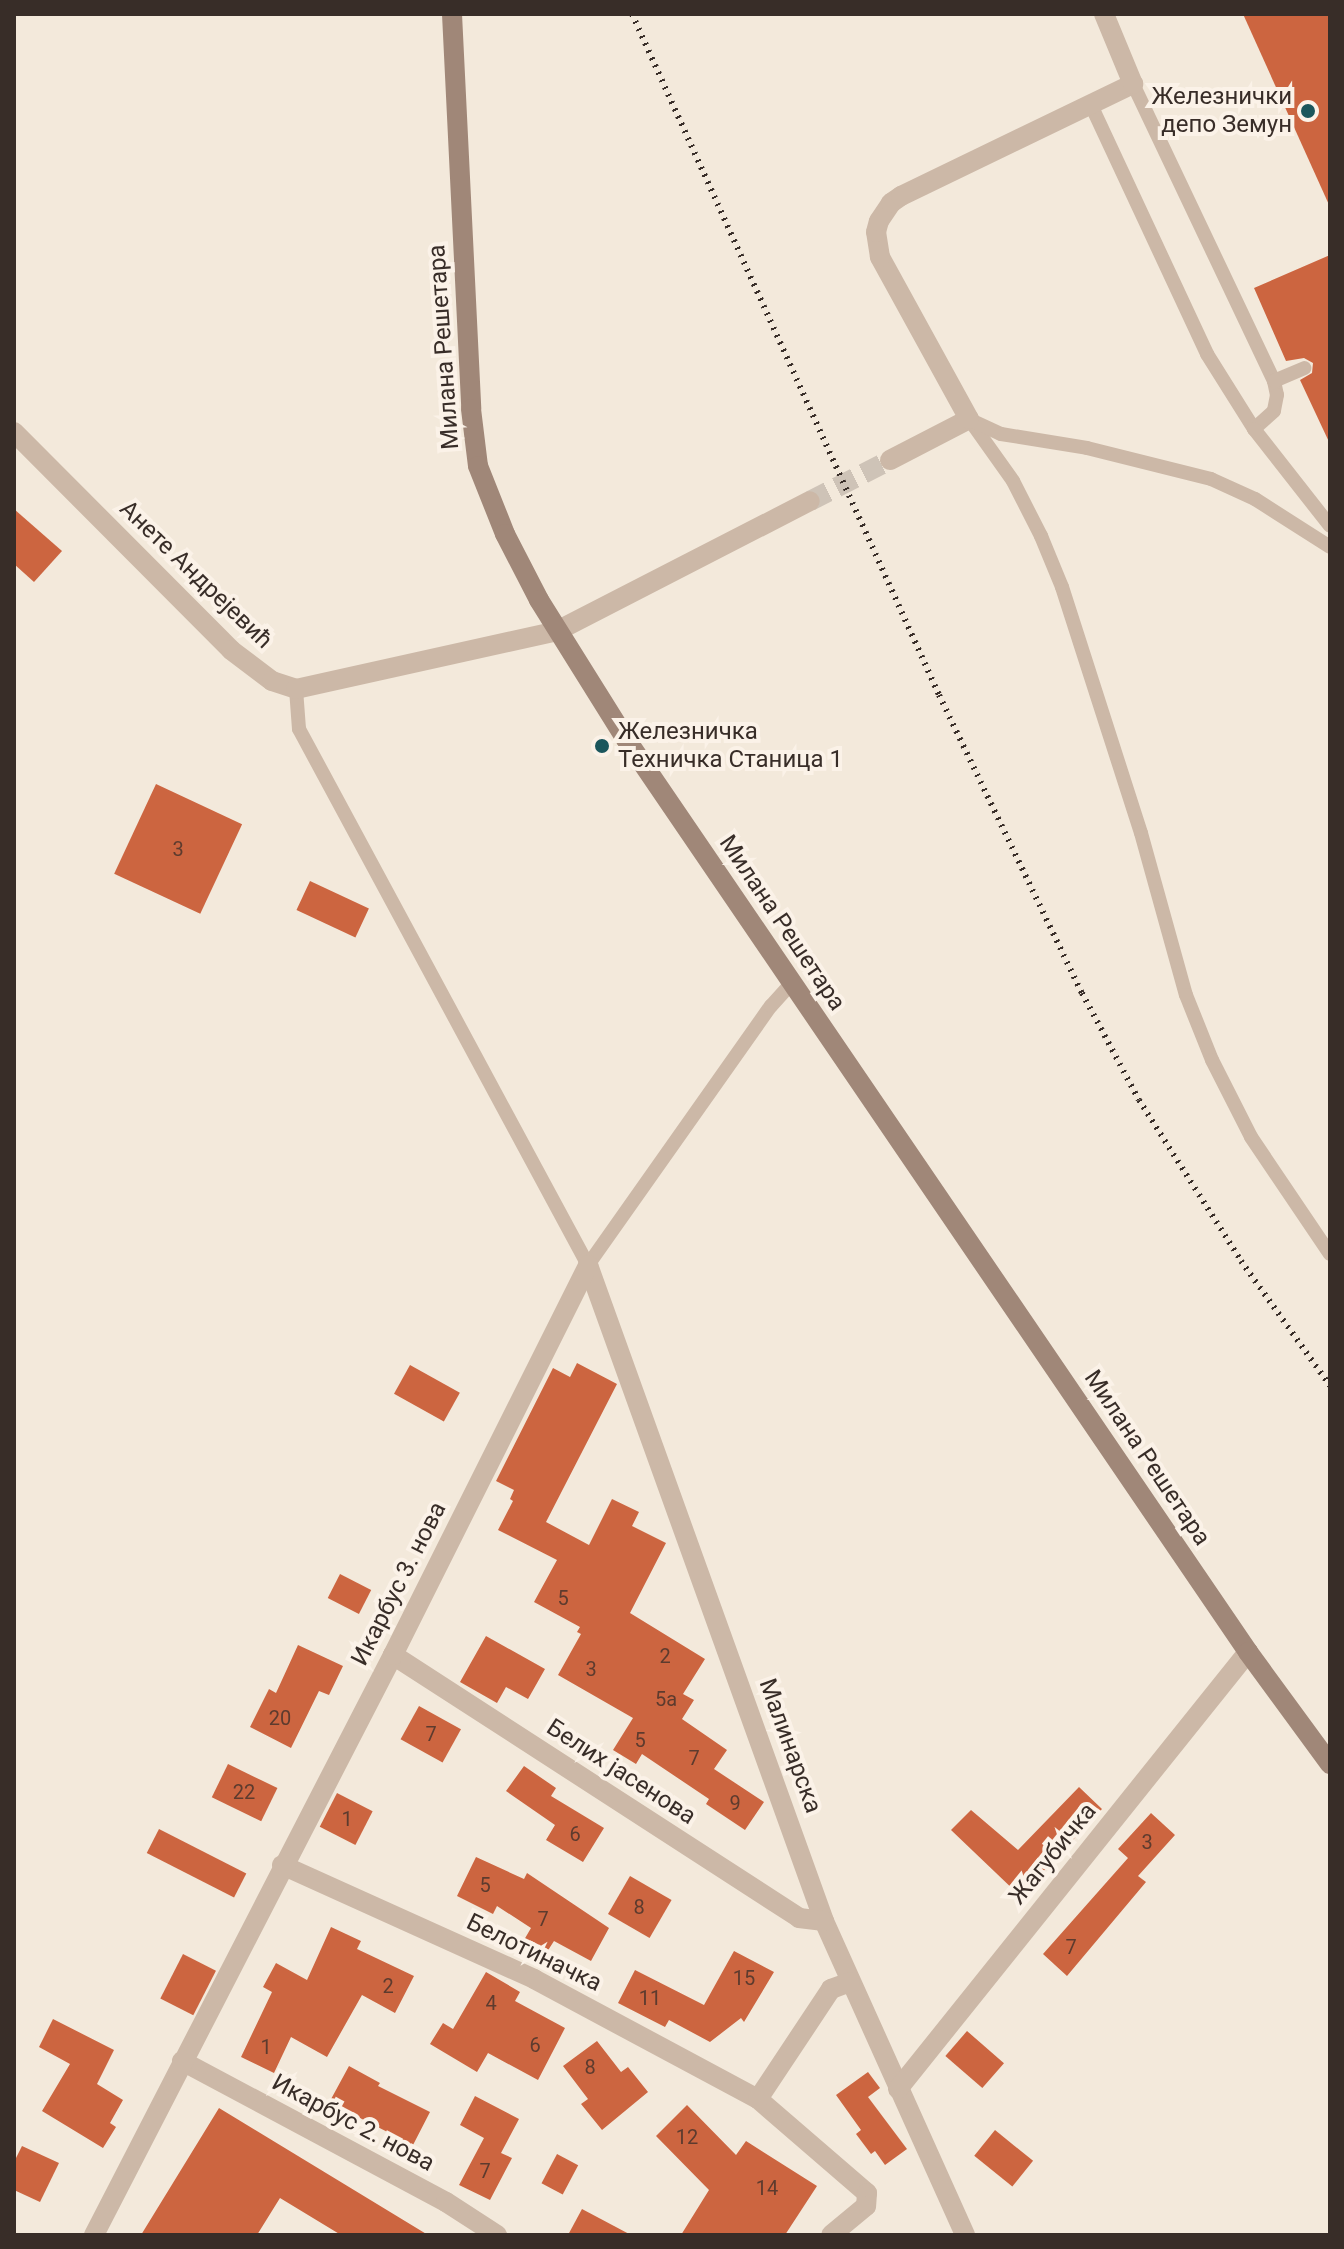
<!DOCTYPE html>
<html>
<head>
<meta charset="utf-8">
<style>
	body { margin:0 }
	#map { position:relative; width:1344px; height:2249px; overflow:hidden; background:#f3e9db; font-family:Roboto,sans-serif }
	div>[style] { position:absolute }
	.building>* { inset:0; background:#cc6540; transform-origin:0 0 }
	.street-tunnel>* { height:20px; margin-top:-10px; transform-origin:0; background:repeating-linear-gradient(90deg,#cec3b7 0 20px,transparent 0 30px) }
	.lane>* { height:14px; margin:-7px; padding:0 7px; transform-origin:7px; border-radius:7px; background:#ccb8a7 }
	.street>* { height:20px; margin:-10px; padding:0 10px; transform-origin:10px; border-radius:10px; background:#ccb8a7 }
	.secondary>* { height:20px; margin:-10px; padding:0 10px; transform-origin:10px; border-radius:10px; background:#a08778 }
	.rail>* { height:6px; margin-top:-3px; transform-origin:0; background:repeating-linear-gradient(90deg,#382d28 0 2px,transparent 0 8px) }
	.dots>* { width:22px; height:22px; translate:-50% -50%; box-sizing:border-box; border:4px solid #fbf2e8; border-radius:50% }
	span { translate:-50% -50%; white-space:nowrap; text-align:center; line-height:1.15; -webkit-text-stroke:8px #fbf2e8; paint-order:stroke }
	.number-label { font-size:20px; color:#5d3b2e }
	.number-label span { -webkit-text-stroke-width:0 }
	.poi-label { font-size:24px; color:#382d28 }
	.right { translate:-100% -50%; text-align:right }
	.left { translate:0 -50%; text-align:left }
	.street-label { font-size:24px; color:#382d28 }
	.frame { position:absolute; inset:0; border:16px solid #382d28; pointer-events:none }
</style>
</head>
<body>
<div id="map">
	<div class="building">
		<div style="clip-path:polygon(1243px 14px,1330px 14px,1330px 207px)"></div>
		<div style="clip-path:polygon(1330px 255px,1330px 444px,1300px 380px,1312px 373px,1313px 363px,1304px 358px,1286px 361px,1254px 288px)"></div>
		<div style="clip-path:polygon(14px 509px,62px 551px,34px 582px,14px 564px)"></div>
		<div style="left:156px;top:784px;width:95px;height:99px;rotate:25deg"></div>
		<div style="left:310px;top:881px;width:65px;height:32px;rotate:25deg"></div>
		<div style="clip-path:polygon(577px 1363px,617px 1384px,546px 1522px,589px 1545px,612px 1499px,639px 1512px,632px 1526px,666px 1543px,630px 1613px,705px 1659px,683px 1694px,694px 1700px,682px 1719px,727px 1750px,714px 1769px,764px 1802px,745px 1830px,706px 1804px,709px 1799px,642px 1754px,636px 1764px,613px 1750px,633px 1718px,558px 1675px,581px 1634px,577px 1632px,580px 1627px,534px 1602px,557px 1560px,498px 1530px,513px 1501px,510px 1499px,514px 1490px,496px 1481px,553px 1368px,570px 1377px)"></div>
		<div style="left:410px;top:1365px;width:57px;height:33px;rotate:29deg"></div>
		<div style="left:340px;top:1574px;width:35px;height:27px;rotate:27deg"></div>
		<div style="clip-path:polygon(486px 1636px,545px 1669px,528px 1699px,506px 1687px,497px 1703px,460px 1682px)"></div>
		<div style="clip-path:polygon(298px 1645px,343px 1666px,329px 1695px,319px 1691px,291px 1748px,250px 1727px,269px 1689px,276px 1693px)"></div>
		<div style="left:419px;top:1706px;width:48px;height:38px;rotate:29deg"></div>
		<div style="left:228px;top:1764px;width:55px;height:37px;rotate:26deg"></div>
		<div style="clip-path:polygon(524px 1766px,556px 1788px,551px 1796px,604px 1828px,583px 1862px,546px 1840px,555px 1825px,506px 1791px)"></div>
		<div style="clip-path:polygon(1079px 1787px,1102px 1809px,1020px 1896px,951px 1830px,971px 1810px,1018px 1850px)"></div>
		<div style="left:337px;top:1793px;width:40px;height:38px;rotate:27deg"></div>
		<div style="clip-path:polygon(1151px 1813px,1175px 1835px,1138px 1876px,1146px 1882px,1067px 1976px,1043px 1954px,1128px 1858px,1118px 1849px)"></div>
		<div style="left:159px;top:1829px;width:98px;height:27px;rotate:27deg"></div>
		<div style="clip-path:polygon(476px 1857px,524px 1879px,527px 1873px,609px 1928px,591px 1961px,554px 1941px,545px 1955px,524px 1940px,531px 1928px,497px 1906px,493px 1914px,457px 1896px)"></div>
		<div style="left:630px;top:1876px;width:48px;height:44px;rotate:30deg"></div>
		<div style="clip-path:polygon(331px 1927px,361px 1941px,357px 1949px,414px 1976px,395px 2013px,362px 1995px,327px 2057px,291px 2037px,274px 2073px,241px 2057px,272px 1992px,263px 1987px,276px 1963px,307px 1980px)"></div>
		<div style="clip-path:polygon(734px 1951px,774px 1972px,744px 2022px,741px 2018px,710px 2042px,669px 2020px,665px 2027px,618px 2003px,635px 1970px,704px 2005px)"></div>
		<div style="left:183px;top:1954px;width:37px;height:50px;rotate:27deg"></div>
		<div style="clip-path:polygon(486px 1972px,520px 1992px,515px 2001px,565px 2028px,538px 2080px,488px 2053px,477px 2072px,430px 2044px,443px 2023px,453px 2029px)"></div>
		<div style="clip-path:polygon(53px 2019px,114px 2050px,97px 2084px,123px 2100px,110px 2123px,116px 2127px,103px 2148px,42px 2111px,70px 2064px,39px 2047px)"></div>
		<div style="left:967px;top:2031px;width:49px;height:33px;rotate:41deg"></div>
		<div style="clip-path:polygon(597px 2041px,621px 2072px,628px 2067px,648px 2092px,602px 2130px,581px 2104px,588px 2099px,563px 2066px)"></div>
		<div style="clip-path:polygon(349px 2066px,380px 2083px,378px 2086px,430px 2112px,413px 2145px,360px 2118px,354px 2129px,324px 2112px)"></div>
		<div style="clip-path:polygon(868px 2072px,880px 2088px,868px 2097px,907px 2149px,885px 2165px,875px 2151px,871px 2154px,856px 2134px,861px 2130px,836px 2095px)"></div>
		<div style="clip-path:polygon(475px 2096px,519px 2119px,501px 2153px,512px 2158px,490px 2200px,459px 2185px,484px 2138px,460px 2125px)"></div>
		<div style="clip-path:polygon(687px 2105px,736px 2155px,746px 2141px,817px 2186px,785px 2235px,681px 2235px,709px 2190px,656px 2136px)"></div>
		<div style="clip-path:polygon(219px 2108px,428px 2235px,341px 2235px,280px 2198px,257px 2235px,141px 2235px)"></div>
		<div style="left:995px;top:2130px;width:49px;height:33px;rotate:39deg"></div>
		<div style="clip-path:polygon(22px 2146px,59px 2163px,40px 2202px,14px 2190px,14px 2162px)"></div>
		<div style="left:557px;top:2154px;width:24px;height:33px;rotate:28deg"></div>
		<div style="clip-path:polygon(582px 2209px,631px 2235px,568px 2235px)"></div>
	</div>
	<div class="street-tunnel">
		<div style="left:810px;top:501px;width:90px;rotate:-27.1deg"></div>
	</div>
	<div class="lane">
		<div style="left:1133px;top:84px;width:329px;rotate:64.6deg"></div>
		<div style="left:1274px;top:381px;width:14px;rotate:78deg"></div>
		<div style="left:1277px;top:395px;width:16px;rotate:101deg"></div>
		<div style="left:1274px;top:411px;width:27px;rotate:138deg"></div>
		<div style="left:1091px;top:105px;width:275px;rotate:65deg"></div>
		<div style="left:1207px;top:354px;width:89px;rotate:57.9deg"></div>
		<div style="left:1254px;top:429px;width:123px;rotate:51.9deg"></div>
		<div style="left:1274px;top:381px;width:33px;rotate:-23deg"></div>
		<div style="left:969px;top:419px;width:76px;rotate:54.6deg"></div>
		<div style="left:1013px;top:481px;width:62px;rotate:63deg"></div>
		<div style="left:1041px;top:536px;width:55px;rotate:67.6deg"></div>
		<div style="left:1062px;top:587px;width:258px;rotate:72.2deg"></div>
		<div style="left:1141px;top:833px;width:168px;rotate:74.5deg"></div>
		<div style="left:1186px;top:995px;width:70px;rotate:68.2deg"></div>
		<div style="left:1212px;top:1060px;width:86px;rotate:63.1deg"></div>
		<div style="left:1251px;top:1137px;width:141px;rotate:56deg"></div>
		<div style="left:973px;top:421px;width:31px;rotate:25deg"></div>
		<div style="left:1001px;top:434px;width:87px;rotate:9.2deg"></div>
		<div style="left:1087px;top:448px;width:128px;rotate:14deg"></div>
		<div style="left:1211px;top:479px;width:48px;rotate:24.4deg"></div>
		<div style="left:1255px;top:499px;width:89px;rotate:32.6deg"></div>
		<div style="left:296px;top:689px;width:40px;rotate:85.7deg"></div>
		<div style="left:299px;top:729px;width:609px;rotate:61.67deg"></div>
		<div style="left:588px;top:1265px;width:317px;rotate:-54.8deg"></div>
		<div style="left:771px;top:1006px;width:31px;rotate:-48deg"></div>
	</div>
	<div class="street">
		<div style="left:14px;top:432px;width:308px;rotate:45.1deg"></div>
		<div style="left:231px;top:650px;width:51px;rotate:37.1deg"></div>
		<div style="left:272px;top:681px;width:25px;rotate:18deg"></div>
		<div style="left:296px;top:689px;width:267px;rotate:-12.5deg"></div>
		<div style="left:557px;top:631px;width:284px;rotate:-27.2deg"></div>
		<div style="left:890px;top:460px;width:89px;rotate:-27.4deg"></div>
		<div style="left:969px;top:419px;width:185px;rotate:-118.8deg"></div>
		<div style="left:880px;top:257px;width:25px;rotate:-99deg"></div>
		<div style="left:876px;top:232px;width:11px;rotate:-75deg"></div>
		<div style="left:879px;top:221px;width:22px;rotate:-56deg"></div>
		<div style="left:891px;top:203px;width:12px;rotate:-35deg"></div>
		<div style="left:901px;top:196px;width:258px;rotate:-25.8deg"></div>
		<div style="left:1133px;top:84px;width:76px;rotate:-112.5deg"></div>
		<div style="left:588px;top:1265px;width:697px;rotate:70.21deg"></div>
		<div style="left:824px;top:1921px;width:344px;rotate:65.8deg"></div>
		<div style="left:393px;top:1655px;width:484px;rotate:32.9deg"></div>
		<div style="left:799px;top:1918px;width:25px;rotate:7deg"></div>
		<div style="left:282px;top:1865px;width:277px;rotate:24.3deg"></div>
		<div style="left:534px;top:1979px;width:254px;rotate:28.2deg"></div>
		<div style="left:758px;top:2099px;width:144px;rotate:40.8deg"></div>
		<div style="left:867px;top:2193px;width:13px;rotate:94deg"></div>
		<div style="left:866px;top:2206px;width:45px;rotate:140.4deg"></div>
		<div style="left:182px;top:2061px;width:299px;rotate:28.1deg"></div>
		<div style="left:446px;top:2202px;width:61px;rotate:32.9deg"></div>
		<div style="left:898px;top:2089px;width:560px;rotate:-51.31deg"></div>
		<div style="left:758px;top:2099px;width:132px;rotate:-56.4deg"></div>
		<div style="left:831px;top:1989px;width:20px;rotate:-20deg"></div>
		<div style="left:94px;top:2235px;width:653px;rotate:-62.73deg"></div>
		<div style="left:393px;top:1655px;width:436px;rotate:-63.4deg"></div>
	</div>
	<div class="secondary">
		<div style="left:452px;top:14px;width:395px;rotate:87.2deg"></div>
		<div style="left:471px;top:409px;width:57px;rotate:83deg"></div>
		<div style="left:478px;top:466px;width:73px;rotate:68.3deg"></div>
		<div style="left:505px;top:534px;width:74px;rotate:62.7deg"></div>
		<div style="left:539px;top:600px;width:164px;rotate:58deg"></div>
		<div style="left:626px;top:739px;width:1105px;rotate:55.73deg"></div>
		<div style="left:1248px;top:1652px;width:139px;rotate:53.8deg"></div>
	</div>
	<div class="rail">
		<div style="left:632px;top:14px;width:747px;rotate:65.73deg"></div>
		<div style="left:939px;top:695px;width:331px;rotate:64.4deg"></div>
		<div style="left:1082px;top:993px;width:121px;rotate:62deg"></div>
		<div style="left:1139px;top:1100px;width:191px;rotate:57.6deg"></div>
		<div style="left:1241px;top:1261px;width:153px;rotate:54.5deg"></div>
	</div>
	<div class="dots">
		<div style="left:1308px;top:111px;background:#1b565c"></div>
		<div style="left:602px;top:746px;background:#1b565c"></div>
	</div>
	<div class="number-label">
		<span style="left:178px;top:849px">3</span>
		<span style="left:563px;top:1598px">5</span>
		<span style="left:665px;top:1656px">2</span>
		<span style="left:591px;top:1669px">3</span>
		<span style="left:666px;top:1699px">5a</span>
		<span style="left:280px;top:1718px">20</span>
		<span style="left:431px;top:1734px">7</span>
		<span style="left:640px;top:1740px">5</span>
		<span style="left:694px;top:1758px">7</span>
		<span style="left:244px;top:1792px">22</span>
		<span style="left:735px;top:1803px">9</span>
		<span style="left:347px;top:1819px">1</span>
		<span style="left:575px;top:1834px">6</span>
		<span style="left:1147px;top:1842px">3</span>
		<span style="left:485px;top:1885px">5</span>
		<span style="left:639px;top:1907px">8</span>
		<span style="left:543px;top:1919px">7</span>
		<span style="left:1071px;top:1947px">7</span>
		<span style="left:744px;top:1978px">15</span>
		<span style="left:388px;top:1986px">2</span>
		<span style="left:650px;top:1998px">11</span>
		<span style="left:491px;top:2003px">4</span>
		<span style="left:535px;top:2045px">6</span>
		<span style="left:266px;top:2047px">1</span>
		<span style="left:590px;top:2067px">8</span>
		<span style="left:687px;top:2137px">12</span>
		<span style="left:485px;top:2171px">7</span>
		<span style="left:767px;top:2188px">14</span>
	</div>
	<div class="poi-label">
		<span class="right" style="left:1292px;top:111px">Железнички<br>депо Земун</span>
		<span class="left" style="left:618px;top:746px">Железничка<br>Техничка Станица 1</span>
	</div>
	<div class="street-label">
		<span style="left:444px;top:347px;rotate:-94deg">Милана Решетара</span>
		<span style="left:196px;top:575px;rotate:44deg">Анете Андрејевић</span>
		<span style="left:782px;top:923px;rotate:56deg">Милана Решетара</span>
		<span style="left:1147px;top:1458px;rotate:56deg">Милана Решетара</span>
		<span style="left:399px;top:1584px;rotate:-63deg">Икарбус 3. нова</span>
		<span style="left:790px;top:1746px;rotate:70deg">Малинарска</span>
		<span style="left:621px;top:1772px;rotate:33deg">Белих јасенова</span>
		<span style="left:1053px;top:1854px;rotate:-51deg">Жагубичка</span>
		<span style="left:534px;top:1953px;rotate:26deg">Белотиначка</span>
		<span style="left:353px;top:2123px;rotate:28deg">Икарбус 2. нова</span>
	</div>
	<div class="frame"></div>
</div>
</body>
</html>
